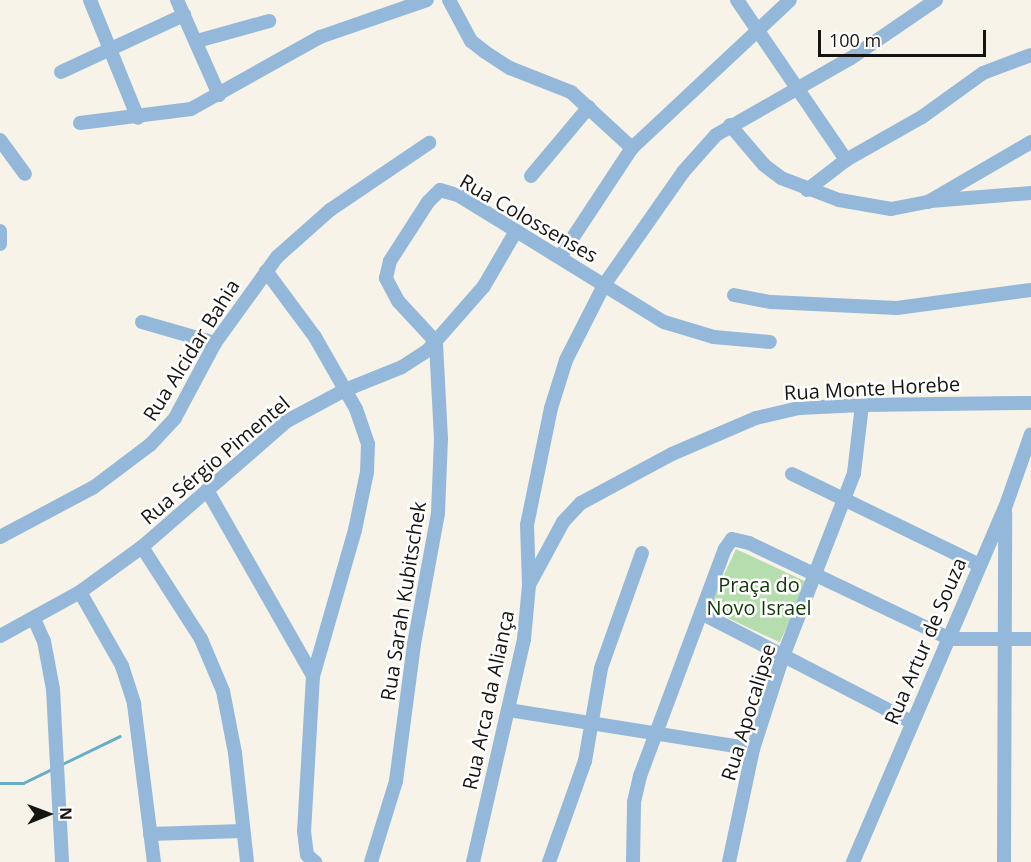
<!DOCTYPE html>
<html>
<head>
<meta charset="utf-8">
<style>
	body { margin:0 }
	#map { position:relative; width:1031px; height:862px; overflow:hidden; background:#f7f3e9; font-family:"Open Sans",sans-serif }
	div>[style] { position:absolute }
	.green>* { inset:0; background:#b6ddad; transform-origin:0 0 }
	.stream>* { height:3px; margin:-1.5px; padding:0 1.5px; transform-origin:1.5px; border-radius:1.5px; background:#68adc7 }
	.minor>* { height:14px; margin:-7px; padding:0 7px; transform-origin:7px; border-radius:7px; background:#94b8da }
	span { translate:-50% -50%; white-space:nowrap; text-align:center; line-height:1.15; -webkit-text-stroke:5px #fff; paint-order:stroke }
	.street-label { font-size:20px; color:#161411 }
	.park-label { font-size:20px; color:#103705 }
	.north { position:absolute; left:18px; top:784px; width:60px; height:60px; -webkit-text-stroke:4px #fff; paint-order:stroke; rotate:89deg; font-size:16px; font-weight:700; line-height:24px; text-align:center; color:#161411 }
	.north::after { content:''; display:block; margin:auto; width:21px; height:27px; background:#161411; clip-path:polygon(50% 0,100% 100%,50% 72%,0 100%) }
	.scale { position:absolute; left:818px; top:30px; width:168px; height:27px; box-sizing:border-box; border:3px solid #161411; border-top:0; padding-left:8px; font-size:18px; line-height:21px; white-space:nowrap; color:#161411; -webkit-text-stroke:4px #fff; paint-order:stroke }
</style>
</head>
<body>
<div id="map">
	<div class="green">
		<div style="left:736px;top:549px;width:79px;height:66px;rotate:25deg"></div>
	</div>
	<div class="stream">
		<div style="left:62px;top:764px;width:64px;rotate:-25.8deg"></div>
		<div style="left:0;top:783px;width:23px"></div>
		<div style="left:23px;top:783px;width:34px;rotate:-26deg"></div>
	</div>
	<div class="minor">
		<div style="left:90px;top:0;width:127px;rotate:67.9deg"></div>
		<div style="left:177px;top:0;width:104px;rotate:66.1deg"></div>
		<div style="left:449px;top:0;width:47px;rotate:61.8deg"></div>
		<div style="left:471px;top:41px;width:18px;rotate:38deg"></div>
		<div style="left:485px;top:52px;width:30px;rotate:33deg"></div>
		<div style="left:510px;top:68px;width:66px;rotate:21.5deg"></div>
		<div style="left:571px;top:92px;width:83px;rotate:42.6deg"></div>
		<div style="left:737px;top:0;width:194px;rotate:55.7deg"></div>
		<div style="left:197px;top:41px;width:75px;rotate:-15.5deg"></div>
		<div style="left:61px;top:72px;width:136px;rotate:-24.9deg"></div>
		<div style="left:80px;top:123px;width:112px;rotate:-7.2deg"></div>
		<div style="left:191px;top:109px;width:148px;rotate:-29.2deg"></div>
		<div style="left:320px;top:37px;width:113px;rotate:-19.1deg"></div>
		<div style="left:730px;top:125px;width:52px;rotate:49.6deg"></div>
		<div style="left:764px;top:165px;width:21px;rotate:37deg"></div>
		<div style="left:781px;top:178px;width:62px;rotate:20.8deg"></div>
		<div style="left:839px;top:200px;width:53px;rotate:9.8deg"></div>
		<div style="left:891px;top:209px;width:38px;rotate:-11deg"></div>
		<div style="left:928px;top:202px;width:119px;rotate:-30.2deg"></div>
		<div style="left:0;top:140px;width:42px;rotate:53.7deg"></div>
		<div style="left:531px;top:176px;width:90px;rotate:-50deg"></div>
		<div style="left:807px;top:190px;width:49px;rotate:-37.6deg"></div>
		<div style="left:846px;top:160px;width:87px;rotate:-29.5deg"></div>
		<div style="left:922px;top:117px;width:75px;rotate:-35.8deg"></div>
		<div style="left:983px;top:73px;width:51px;rotate:-20.6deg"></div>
		<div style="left:931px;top:201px;width:100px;rotate:-4.6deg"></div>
		<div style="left:0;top:231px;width:13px;rotate:90deg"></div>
		<div style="left:560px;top:257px;width:131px;rotate:-56.6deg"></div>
		<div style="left:632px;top:148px;width:216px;rotate:-43.1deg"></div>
		<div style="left:266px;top:271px;width:82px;rotate:53.4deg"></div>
		<div style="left:315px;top:337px;width:83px;rotate:60.3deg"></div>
		<div style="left:356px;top:409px;width:37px;rotate:71deg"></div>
		<div style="left:368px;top:444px;width:28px;rotate:92deg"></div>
		<div style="left:367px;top:472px;width:59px;rotate:101.7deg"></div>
		<div style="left:355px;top:530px;width:152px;rotate:106deg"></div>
		<div style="left:313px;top:676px;width:155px;rotate:93.3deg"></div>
		<div style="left:304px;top:831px;width:24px;rotate:83deg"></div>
		<div style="left:307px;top:855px;width:11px;rotate:41deg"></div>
		<div style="left:734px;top:295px;width:38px;rotate:11deg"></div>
		<div style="left:771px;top:302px;width:126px;rotate:2.7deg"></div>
		<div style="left:897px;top:308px;width:135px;rotate:-7.7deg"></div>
		<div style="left:142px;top:322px;width:76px;rotate:16deg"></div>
		<div style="left:792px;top:474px;width:208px;rotate:25.9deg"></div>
		<div style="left:207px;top:490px;width:214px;rotate:60.3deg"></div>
		<div style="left:0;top:537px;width:106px;rotate:-28deg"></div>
		<div style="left:94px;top:487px;width:70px;rotate:-36.9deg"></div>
		<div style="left:150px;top:445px;width:37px;rotate:-47deg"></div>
		<div style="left:175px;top:418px;width:85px;rotate:-61.9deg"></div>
		<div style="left:215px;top:343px;width:106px;rotate:-54.2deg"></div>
		<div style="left:277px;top:257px;width:71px;rotate:-41.6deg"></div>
		<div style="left:330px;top:210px;width:120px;rotate:-34.1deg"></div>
		<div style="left:142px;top:547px;width:109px;rotate:57.3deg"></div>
		<div style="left:201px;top:639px;width:56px;rotate:67.1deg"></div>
		<div style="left:223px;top:691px;width:63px;rotate:79deg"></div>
		<div style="left:235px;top:753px;width:110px;rotate:83.7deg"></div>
		<div style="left:529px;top:585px;width:72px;rotate:-61.6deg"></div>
		<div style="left:563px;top:522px;width:26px;rotate:-47deg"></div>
		<div style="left:581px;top:503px;width:103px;rotate:-28.3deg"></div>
		<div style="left:672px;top:454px;width:91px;rotate:-23.2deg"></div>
		<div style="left:756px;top:418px;width:44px;rotate:-13.1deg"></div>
		<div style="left:799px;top:408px;width:63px;rotate:-2.7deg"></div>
		<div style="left:862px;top:405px;width:169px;rotate:-0.7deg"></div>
		<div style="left:80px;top:592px;width:85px;rotate:60.4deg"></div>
		<div style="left:122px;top:666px;width:40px;rotate:72deg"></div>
		<div style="left:134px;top:704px;width:159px;rotate:82.8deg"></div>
		<div style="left:701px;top:613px;width:237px;rotate:27.4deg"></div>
		<div style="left:34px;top:619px;width:24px;rotate:66deg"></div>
		<div style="left:44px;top:641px;width:49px;rotate:79.4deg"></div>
		<div style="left:53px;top:689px;width:173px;rotate:87deg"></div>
		<div style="left:0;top:636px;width:91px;rotate:-28.8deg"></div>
		<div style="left:80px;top:592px;width:77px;rotate:-36deg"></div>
		<div style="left:142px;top:547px;width:192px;rotate:-41deg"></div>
		<div style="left:287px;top:421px;width:66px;rotate:-28.1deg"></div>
		<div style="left:345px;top:390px;width:61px;rotate:-22deg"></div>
		<div style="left:402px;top:367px;width:31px;rotate:-33deg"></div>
		<div style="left:428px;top:350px;width:85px;rotate:-48.8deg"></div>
		<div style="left:484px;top:286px;width:64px;rotate:-59.8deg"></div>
		<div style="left:508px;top:710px;width:248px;rotate:9deg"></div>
		<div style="left:150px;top:834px;width:92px;rotate:-1.9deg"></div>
		<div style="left:371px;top:862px;width:85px;rotate:-72.8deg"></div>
		<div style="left:396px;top:781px;width:138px;rotate:-82.5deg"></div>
		<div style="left:414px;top:644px;width:133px;rotate:-79.6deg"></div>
		<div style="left:438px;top:513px;width:74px;rotate:-87.7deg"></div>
		<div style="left:441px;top:439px;width:97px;rotate:-93deg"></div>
		<div style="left:436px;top:342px;width:56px;rotate:-132.8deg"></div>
		<div style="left:398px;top:301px;width:26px;rotate:-118deg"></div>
		<div style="left:386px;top:278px;width:17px;rotate:-77deg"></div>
		<div style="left:390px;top:261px;width:70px;rotate:-57.2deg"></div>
		<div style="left:428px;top:202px;width:17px;rotate:-45deg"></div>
		<div style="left:440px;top:190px;width:19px;rotate:16deg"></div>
		<div style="left:458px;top:195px;width:242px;rotate:31.7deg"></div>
		<div style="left:664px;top:322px;width:52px;rotate:16.7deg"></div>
		<div style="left:714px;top:337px;width:56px;rotate:5.1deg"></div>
		<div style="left:473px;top:862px;width:229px;rotate:-77.1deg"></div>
		<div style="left:524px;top:639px;width:54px;rotate:-84.7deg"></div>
		<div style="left:529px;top:585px;width:60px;rotate:-91.9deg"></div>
		<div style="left:527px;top:525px;width:119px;rotate:-78.4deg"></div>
		<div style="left:551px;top:408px;width:50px;rotate:-72.6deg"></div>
		<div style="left:566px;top:360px;width:84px;rotate:-63.1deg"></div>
		<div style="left:604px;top:285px;width:138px;rotate:-55deg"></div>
		<div style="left:683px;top:172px;width:50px;rotate:-48.3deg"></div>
		<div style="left:716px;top:135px;width:155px;rotate:-29.7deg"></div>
		<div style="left:851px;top:58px;width:103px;rotate:-34.3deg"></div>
		<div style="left:549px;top:862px;width:107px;rotate:-70.4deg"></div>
		<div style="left:585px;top:761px;width:94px;rotate:-80.2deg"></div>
		<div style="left:601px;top:668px;width:122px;rotate:-70.4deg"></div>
		<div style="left:633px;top:862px;width:60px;rotate:-89deg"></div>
		<div style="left:634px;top:802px;width:27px;rotate:-77deg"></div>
		<div style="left:640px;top:776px;width:242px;rotate:-69.5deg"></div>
		<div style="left:725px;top:549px;width:12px;rotate:-55deg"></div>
		<div style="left:732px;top:539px;width:17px;rotate:13deg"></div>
		<div style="left:749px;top:543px;width:223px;rotate:25.5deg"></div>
		<div style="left:950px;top:639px;width:81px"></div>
		<div style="left:729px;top:862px;width:116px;rotate:-78deg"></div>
		<div style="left:753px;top:749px;width:95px;rotate:-72.1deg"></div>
		<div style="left:782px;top:659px;width:199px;rotate:-68.8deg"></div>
		<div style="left:854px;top:473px;width:68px;rotate:-83.3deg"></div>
		<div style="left:853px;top:862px;width:385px;rotate:-66.8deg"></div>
		<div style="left:1005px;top:508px;width:78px;rotate:-70.6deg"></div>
		<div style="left:1004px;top:862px;width:349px;rotate:-89.8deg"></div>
	</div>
	<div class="street-label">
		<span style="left:529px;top:218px;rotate:30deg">Rua Colossenses</span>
		<span style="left:191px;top:350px;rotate:-58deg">Rua Alcidar Bahia</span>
		<span style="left:872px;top:388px;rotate:-3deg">Rua Monte Horebe</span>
		<span style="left:215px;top:460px;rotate:-40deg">Rua Sérgio Pimentel</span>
		<span style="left:403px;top:601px;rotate:-81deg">Rua Sarah Kubitschek</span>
		<span style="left:925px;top:641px;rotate:-67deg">Rua Artur de Souza</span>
		<span style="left:488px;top:700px;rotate:-78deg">Rua Arca da Aliança</span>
		<span style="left:748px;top:712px;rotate:-73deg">Rua Apocalipse</span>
	</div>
	<div class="park-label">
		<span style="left:759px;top:596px">Praça do<br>Novo Israel</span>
	</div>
	<div class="north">N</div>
	<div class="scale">100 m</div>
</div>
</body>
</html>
